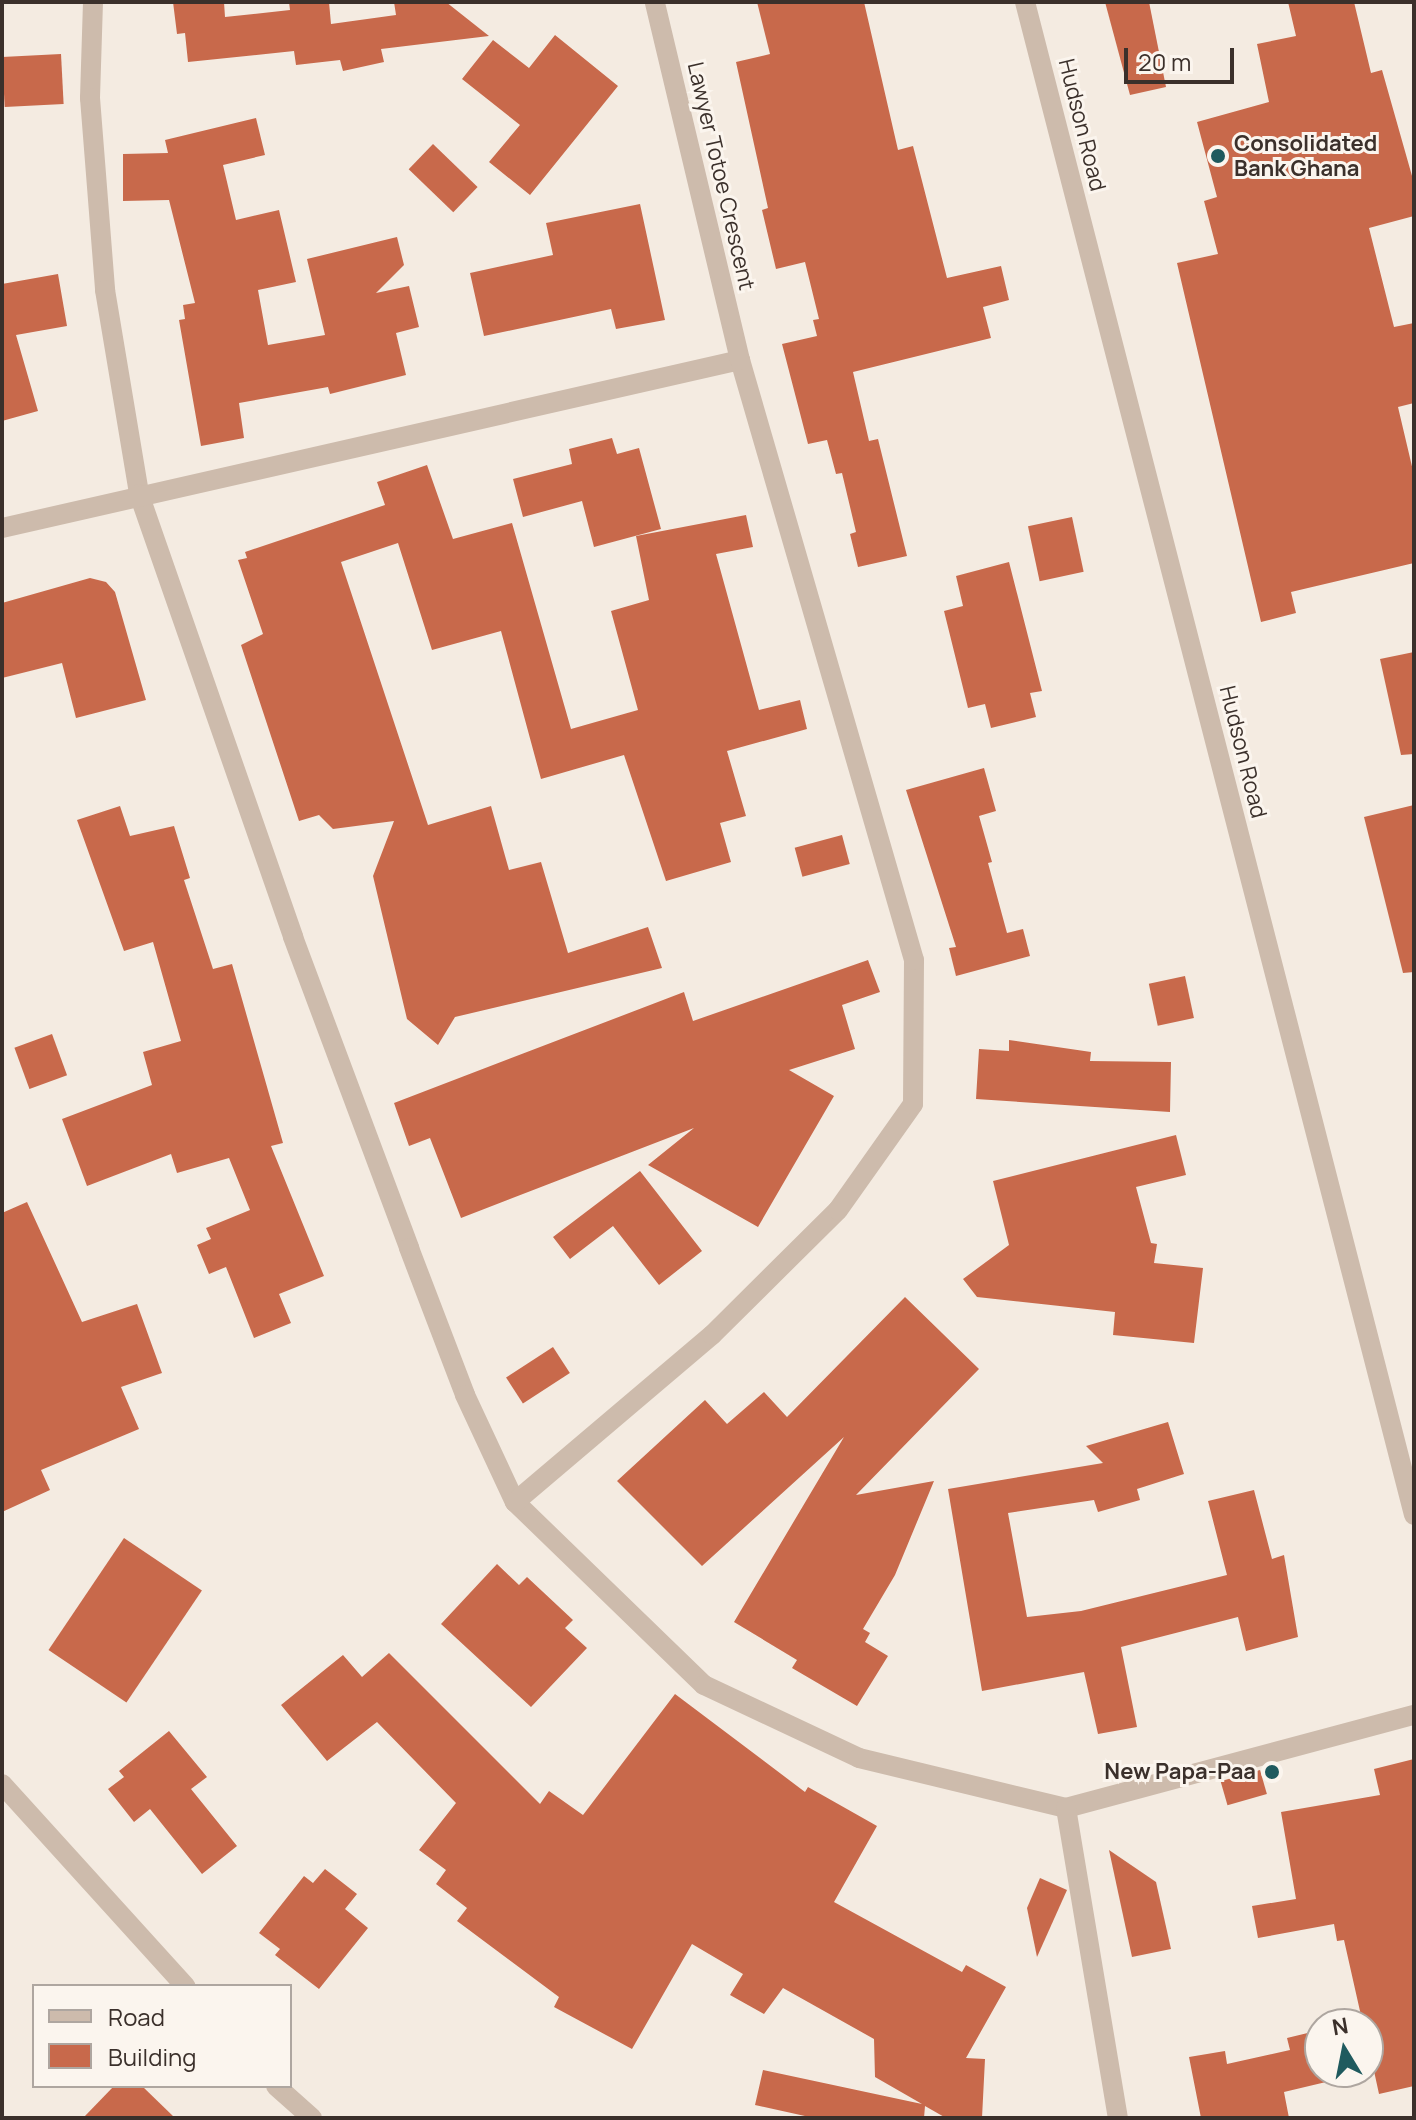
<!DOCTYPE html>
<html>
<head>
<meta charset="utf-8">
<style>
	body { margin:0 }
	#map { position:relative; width:1416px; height:2120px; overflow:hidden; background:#f4ebe1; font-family:Manrope,sans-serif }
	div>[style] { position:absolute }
	.building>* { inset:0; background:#c8694b; transform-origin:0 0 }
	.minor>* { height:20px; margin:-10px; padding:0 10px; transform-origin:10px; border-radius:10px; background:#cdbbac }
	.tertiary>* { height:20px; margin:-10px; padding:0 10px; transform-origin:10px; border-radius:10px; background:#cdbbac }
	.dots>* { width:22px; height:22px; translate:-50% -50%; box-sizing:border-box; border:4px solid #fbf5ee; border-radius:50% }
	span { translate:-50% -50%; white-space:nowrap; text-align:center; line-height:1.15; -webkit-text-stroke:6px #fbf5ee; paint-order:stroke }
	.street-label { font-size:22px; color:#3b302b }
	.poi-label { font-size:22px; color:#3b302b; font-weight:700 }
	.left { translate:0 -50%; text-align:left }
	.right { translate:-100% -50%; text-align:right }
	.frame { position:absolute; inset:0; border:4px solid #3b302b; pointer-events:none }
	.legend { position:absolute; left:32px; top:1984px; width:260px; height:104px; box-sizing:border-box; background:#fbf5ee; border:2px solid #aea6a0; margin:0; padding:10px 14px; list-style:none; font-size:24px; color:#3b302b }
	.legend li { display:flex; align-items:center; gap:16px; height:40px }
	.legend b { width:40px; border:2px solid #aea6a0 }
	.north { position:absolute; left:1304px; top:2008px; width:80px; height:80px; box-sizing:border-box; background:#fbf5ee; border:2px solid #aea6a0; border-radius:50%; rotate:350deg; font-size:22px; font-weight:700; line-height:32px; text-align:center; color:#3b302b }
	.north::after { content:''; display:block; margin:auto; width:28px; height:36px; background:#1f5a5e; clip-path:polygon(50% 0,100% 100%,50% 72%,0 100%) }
	.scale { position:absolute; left:1124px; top:48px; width:110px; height:36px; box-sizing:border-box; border:4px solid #3b302b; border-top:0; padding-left:10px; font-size:24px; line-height:28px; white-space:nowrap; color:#3b302b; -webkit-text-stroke:6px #fbf5ee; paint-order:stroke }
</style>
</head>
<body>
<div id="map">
	<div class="building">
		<div style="clip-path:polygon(173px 2px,224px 2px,225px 17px,290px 10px,289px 2px,329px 2px,331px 24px,396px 15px,394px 2px,446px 2px,489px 36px,381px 49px,384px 62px,343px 71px,340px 60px,296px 65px,294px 51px,188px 62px,185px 33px,177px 34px)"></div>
		<div style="clip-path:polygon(757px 2px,864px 2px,898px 150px,913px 146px,947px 278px,1001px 266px,1009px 300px,983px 307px,991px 338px,853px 372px,869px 441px,878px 439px,907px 556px,858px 567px,850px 534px,856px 532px,842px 473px,836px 474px,827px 440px,808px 444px,782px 344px,817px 336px,813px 320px,819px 319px,805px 262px,776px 269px,762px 210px,768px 208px,736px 62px,770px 54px)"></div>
		<div style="clip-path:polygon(1105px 2px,1149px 2px,1166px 87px,1130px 95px)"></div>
		<div style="clip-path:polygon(1288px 2px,1354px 2px,1371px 73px,1382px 70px,1414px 183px,1414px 216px,1369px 228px,1394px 327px,1414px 323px,1414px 403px,1398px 407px,1414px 475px,1414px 563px,1291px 592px,1296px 613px,1261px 622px,1177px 263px,1218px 254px,1204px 201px,1217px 197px,1197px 122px,1269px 102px,1257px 44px,1296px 36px)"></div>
		<div style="clip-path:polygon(555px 35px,618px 86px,530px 195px,489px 162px,520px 125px,462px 79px,493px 40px,529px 68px)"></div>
		<div style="left:61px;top:54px;width:50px;height:59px;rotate:87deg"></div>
		<div style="clip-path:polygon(256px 118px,265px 155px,223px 165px,236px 220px,279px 210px,296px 282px,258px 290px,268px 345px,325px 335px,307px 259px,397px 237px,404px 265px,376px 293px,409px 286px,419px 327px,396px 333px,406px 375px,330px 394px,328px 387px,239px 403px,244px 438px,201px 446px,179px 320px,185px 319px,183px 305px,195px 303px,169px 200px,123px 201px,123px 154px,168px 153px,165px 140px)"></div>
		<div style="left:433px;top:144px;width:62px;height:35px;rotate:44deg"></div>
		<div style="clip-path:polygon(640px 204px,665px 320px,616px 329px,611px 309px,484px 336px,470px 273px,553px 255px,546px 223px)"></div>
		<div style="clip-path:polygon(58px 274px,67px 326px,16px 335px,38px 411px,2px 421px,2px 284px)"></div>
		<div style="clip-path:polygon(612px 438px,617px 454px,639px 448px,661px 529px,594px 547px,582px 501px,523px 517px,513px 479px,572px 464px,569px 449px)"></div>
		<div style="clip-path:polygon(427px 465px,453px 539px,512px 523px,571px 729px,638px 710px,611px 611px,649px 600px,636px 536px,746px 515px,753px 547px,716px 554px,759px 710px,800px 700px,807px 729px,727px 751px,746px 816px,720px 823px,731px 862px,666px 881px,624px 755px,541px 779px,501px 631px,432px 650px,398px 543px,341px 562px,428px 825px,491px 806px,509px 870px,541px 862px,568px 953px,648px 927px,662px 968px,455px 1017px,438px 1045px,407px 1019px,373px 876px,394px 821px,333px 829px,319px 815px,299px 821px,241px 645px,263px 634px,238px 560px,247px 558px,245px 552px,385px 505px,377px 482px)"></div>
		<div style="left:1072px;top:517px;width:56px;height:45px;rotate:78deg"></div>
		<div style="clip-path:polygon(1009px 562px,1042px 691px,1030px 693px,1036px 717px,991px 728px,985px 704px,968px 708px,944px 611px,963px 606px,956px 576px)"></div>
		<div style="clip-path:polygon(90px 578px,106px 582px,115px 592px,146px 700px,76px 718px,62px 663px,2px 678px,2px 603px)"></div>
		<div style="clip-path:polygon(1414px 652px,1414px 754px,1401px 755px,1380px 659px)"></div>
		<div style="clip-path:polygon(984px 768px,996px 811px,979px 816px,992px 862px,988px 863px,1007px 933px,1023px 929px,1030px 956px,956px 976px,949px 948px,956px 947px,906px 790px)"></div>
		<div style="clip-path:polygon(1414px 805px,1414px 972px,1403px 973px,1364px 817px)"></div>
		<div style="clip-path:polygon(120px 806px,130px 836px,174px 826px,190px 878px,184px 880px,213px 969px,232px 964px,283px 1143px,271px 1146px,324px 1276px,279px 1294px,291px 1323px,254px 1338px,226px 1267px,209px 1274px,197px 1245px,211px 1239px,206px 1228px,250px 1210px,229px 1158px,177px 1173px,171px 1154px,87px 1186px,62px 1119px,152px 1085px,143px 1052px,181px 1041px,153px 942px,124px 951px,77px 820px)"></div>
		<div style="left:842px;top:835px;width:30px;height:49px;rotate:75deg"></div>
		<div style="clip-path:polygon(868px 960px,880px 992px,842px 1005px,855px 1049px,789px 1070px,834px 1096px,758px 1227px,648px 1165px,694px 1128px,461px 1218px,430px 1138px,409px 1146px,394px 1103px,684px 992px,693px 1021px)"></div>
		<div style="left:1185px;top:976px;width:43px;height:37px;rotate:78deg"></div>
		<div style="left:52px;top:1034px;width:44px;height:40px;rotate:70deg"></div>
		<div style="clip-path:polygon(1009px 1040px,1091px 1052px,1090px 1061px,1171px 1062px,1170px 1112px,976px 1099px,979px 1049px,1009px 1051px)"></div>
		<div style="clip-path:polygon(1176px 1135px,1186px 1175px,1136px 1187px,1151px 1243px,1157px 1244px,1154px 1263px,1203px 1268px,1194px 1343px,1113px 1335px,1115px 1312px,977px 1297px,963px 1279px,1009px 1245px,993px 1181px)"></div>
		<div style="clip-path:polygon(640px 1171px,702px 1251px,659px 1285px,613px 1226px,570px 1259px,553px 1237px)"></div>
		<div style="clip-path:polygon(27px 1202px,82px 1322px,137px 1304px,162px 1373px,121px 1387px,139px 1429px,41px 1470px,50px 1490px,2px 1512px,2px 1213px)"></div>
		<div style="clip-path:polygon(905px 1297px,979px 1369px,856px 1495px,934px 1481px,895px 1575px,863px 1629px,870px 1633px,865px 1642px,888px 1656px,857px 1706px,792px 1668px,797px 1660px,734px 1622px,844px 1437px,702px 1566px,617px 1481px,705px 1400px,727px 1424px,764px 1392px,787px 1417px)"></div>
		<div style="left:553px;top:1347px;width:31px;height:56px;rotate:57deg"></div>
		<div style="clip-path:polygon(1168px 1422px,1184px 1474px,1137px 1489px,1140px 1500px,1098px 1512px,1094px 1500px,1008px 1513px,1027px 1617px,1081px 1611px,1227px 1575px,1208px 1501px,1254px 1490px,1272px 1559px,1284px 1555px,1298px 1637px,1246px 1651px,1238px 1617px,1121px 1647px,1137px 1727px,1098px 1734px,1084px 1672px,982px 1691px,948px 1489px,1103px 1463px,1086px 1446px)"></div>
		<div style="left:124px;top:1538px;width:94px;height:135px;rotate:34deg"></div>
		<div style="clip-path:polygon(497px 1564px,519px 1585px,527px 1577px,573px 1620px,565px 1628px,587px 1648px,531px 1707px,441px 1624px)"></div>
		<div style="clip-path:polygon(389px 1653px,540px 1804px,549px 1791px,583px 1815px,675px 1694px,805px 1792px,808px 1787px,877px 1826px,834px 1902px,962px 1972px,966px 1965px,1006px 1987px,966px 2058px,985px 2059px,982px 2118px,946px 2118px,925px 2106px,924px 2118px,814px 2118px,755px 2105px,763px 2070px,922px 2104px,875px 2077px,874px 2039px,783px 1988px,764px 2014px,730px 1995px,743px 1974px,692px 1944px,632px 2049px,554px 2007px,559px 1997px,457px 1921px,467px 1908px,436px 1884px,446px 1870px,419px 1850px,456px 1803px,377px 1722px,327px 1761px,281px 1705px,343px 1655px,362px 1677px)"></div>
		<div style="clip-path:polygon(169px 1731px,207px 1777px,191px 1789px,237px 1846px,202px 1874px,150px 1809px,134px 1822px,108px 1789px,124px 1777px,119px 1771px)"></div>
		<div style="clip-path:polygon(1414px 1759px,1414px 2086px,1379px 2094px,1374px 2071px,1368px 2072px,1368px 2024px,1346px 2024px,1362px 2020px,1344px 1940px,1337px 1941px,1334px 1924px,1258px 1938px,1252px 1906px,1296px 1899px,1281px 1812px,1380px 1795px,1374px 1769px)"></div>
		<div style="left:1260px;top:1770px;width:25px;height:41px;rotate:74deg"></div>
		<div style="clip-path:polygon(1109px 1850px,1156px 1882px,1171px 1949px,1132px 1957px)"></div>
		<div style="clip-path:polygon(325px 1869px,357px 1894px,345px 1909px,368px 1928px,319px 1989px,275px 1955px,280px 1949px,259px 1933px,304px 1876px,313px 1883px)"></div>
		<div style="clip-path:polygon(1040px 1878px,1067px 1890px,1037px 1957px,1027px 1908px)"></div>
		<div style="clip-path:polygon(1320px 2030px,1320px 2072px,1368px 2072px,1284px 2092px,1289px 2118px,1201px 2118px,1189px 2057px,1225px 2051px,1227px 2064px,1290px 2050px,1287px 2038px)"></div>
		<div style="clip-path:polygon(114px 2086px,142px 2086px,175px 2118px,83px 2118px)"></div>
	</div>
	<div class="minor">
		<div style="left:93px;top:2px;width:96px;rotate:91.8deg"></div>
		<div style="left:90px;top:98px;width:193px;rotate:85.5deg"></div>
		<div style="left:105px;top:290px;width:207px;rotate:80.5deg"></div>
		<div style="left:139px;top:494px;width:469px;rotate:70.8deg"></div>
		<div style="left:293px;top:937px;width:332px;rotate:69.5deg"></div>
		<div style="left:409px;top:1248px;width:157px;rotate:69.1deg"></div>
		<div style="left:465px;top:1395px;width:118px;rotate:65deg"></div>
		<div style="left:515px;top:1502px;width:263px;rotate:44.1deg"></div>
		<div style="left:704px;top:1685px;width:171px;rotate:25.2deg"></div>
		<div style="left:859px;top:1758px;width:213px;rotate:13.6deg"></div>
		<div style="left:1066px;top:1808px;width:360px;rotate:-15deg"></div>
		<div style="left:2px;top:528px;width:757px;rotate:-12.82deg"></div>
		<div style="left:515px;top:1502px;width:258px;rotate:-40.3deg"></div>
		<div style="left:712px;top:1335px;width:177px;rotate:-44.8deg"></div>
		<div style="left:838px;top:1210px;width:130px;rotate:-54.7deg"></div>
		<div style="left:913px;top:1104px;width:144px;rotate:-89.6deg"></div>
		<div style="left:914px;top:960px;width:625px;rotate:-106.17deg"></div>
		<div style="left:740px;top:360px;width:368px;rotate:-103.4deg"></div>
		<div style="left:2px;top:1784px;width:273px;rotate:47.8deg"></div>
		<div style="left:1066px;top:1808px;width:314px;rotate:80.5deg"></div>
		<div style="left:276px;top:2086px;width:48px;rotate:41.6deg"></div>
	</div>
	<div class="tertiary">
		<div style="left:1025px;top:2px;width:1562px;rotate:75.58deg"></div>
	</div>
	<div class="dots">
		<div style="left:1218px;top:156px;background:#1f5a5e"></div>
		<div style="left:1272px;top:1772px;background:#1f5a5e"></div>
	</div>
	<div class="street-label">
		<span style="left:1082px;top:125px;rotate:76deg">Hudson Road</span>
		<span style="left:721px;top:176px;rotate:77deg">Lawyer Totoe Crescent</span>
		<span style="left:1243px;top:752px;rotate:76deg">Hudson Road</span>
	</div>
	<div class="poi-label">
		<span class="left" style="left:1234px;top:156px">Consolidated<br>Bank Ghana</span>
		<span class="right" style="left:1256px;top:1772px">New Papa-Paa</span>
	</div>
	<div class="frame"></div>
	<ul class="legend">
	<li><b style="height:10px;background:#cdbbac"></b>Road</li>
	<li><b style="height:22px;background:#c8694b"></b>Building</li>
	</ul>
	<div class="north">N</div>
	<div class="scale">20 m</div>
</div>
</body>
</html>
